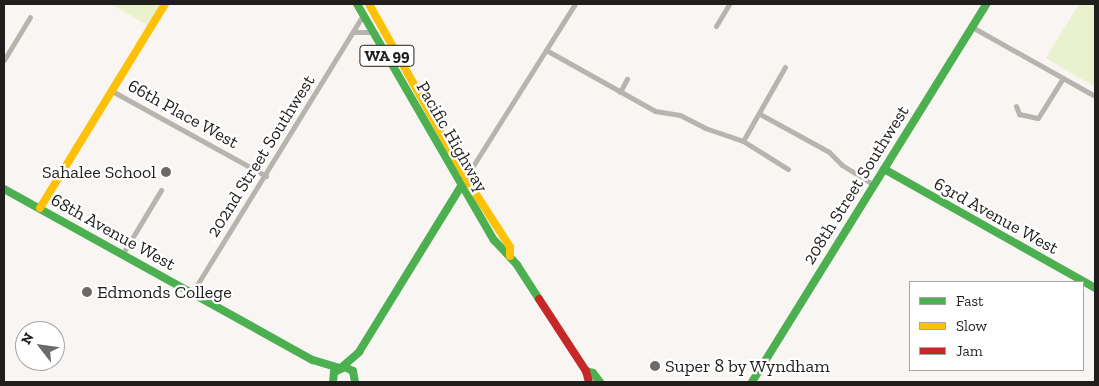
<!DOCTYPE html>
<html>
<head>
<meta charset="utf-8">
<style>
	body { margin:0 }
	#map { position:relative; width:1099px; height:386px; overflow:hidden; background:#f8f5f2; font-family:"Zilla Slab",serif }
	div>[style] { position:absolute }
	.green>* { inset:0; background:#eaf1cf }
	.street>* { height:5px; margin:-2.5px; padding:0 2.5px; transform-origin:2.5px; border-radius:2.5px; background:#b6b5ad }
	.fast>* { height:8px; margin:-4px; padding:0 4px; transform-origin:4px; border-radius:4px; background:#4caf50 }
	.slow>* { height:8px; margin:-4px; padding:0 4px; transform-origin:4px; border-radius:4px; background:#ffc107 }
	.jam>* { height:8px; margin:-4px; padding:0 4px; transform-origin:4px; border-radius:4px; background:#c62828 }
	.dots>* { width:14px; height:14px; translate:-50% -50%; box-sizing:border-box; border:2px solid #fff; border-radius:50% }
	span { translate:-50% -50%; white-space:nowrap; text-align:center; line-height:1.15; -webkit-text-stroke:4.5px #fff; paint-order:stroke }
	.shield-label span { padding:1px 4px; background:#fff; border:1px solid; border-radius:4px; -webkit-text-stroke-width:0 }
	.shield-label { font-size:16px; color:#211f1d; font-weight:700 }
	.street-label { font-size:18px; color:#211f1d }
	.poi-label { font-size:18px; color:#211f1d }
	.right { translate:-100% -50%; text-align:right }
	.left { translate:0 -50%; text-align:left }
	.frame { position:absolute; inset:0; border:5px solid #211f1d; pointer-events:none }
	.legend { position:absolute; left:909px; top:281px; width:175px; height:90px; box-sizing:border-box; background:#fff; border:1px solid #a6a5a5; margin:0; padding:6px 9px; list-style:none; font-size:15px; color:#211f1d }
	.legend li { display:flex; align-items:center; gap:10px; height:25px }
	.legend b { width:25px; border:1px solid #a6a5a5 }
	.north { position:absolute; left:15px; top:321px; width:50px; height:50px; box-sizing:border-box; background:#fff; border:1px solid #a6a5a5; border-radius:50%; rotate:300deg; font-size:14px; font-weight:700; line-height:20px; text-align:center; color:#211f1d }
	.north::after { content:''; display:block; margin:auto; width:18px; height:22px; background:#6c6a68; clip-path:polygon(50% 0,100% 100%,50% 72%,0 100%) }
</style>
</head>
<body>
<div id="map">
	<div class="green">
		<div style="clip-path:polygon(111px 4px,163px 4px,149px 26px)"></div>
		<div style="clip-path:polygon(1079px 4px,1095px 4px,1095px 87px,1046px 58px)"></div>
	</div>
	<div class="street">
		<div style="left:716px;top:26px;width:26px;rotate:-59deg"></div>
		<div style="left:972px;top:27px;width:141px;rotate:29.3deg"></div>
		<div style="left:353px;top:32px;width:19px"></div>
		<div style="left:546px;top:50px;width:125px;rotate:29.2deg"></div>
		<div style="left:655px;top:111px;width:25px;rotate:9deg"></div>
		<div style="left:680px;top:115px;width:28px;rotate:27deg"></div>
		<div style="left:705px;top:128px;width:40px;rotate:18.9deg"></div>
		<div style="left:4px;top:60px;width:50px;rotate:-58.8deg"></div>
		<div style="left:112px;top:91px;width:176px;rotate:28.9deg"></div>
		<div style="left:620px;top:92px;width:15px;rotate:-62deg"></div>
		<div style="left:1016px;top:106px;width:9px;rotate:69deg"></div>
		<div style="left:1019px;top:114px;width:19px;rotate:12deg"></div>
		<div style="left:1038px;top:118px;width:47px;rotate:-58deg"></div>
		<div style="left:760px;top:114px;width:79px;rotate:28.8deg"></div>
		<div style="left:829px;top:152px;width:18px;rotate:45deg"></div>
		<div style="left:842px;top:165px;width:38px;rotate:32deg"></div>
		<div style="left:743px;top:141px;width:85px;rotate:-60.4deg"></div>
		<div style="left:743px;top:141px;width:53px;rotate:31.9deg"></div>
		<div style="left:466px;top:177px;width:204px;rotate:-57.8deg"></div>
		<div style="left:122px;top:255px;width:76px;rotate:-59deg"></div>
		<div style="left:192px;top:293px;width:326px;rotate:-58.4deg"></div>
	</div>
	<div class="fast">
		<div style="left:357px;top:4px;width:273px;rotate:59.9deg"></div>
		<div style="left:494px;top:240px;width:34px;rotate:47deg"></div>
		<div style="left:517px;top:265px;width:40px;rotate:57.1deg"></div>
		<div style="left:884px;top:169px;width:242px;rotate:29.4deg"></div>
		<div style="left:4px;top:189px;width:353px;rotate:29deg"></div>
		<div style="left:313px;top:360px;width:27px;rotate:17deg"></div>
		<div style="left:342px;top:367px;width:23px;rotate:-41deg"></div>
		<div style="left:359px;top:352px;width:201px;rotate:-58.4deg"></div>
		<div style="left:586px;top:371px;width:7px;rotate:16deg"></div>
		<div style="left:593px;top:373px;width:11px;rotate:52deg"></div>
		<div style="left:333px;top:382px;width:10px;rotate:-84deg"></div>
		<div style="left:334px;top:372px;width:12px;rotate:-24deg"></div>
		<div style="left:345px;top:367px;width:9px;rotate:27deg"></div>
		<div style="left:353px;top:371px;width:11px;rotate:80deg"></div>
		<div style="left:752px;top:382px;width:445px;rotate:-58.2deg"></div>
	</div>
	<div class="slow">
		<div style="left:369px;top:4px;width:211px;rotate:60.8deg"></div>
		<div style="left:472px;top:188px;width:70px;rotate:57.2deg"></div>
		<div style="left:510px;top:247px;width:9px;rotate:90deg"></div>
		<div style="left:40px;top:208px;width:239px;rotate:-58.5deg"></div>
	</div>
	<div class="jam">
		<div style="left:539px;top:299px;width:86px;rotate:56.9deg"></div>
		<div style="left:586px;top:371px;width:11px;rotate:75deg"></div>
	</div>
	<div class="dots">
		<div style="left:166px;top:172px;background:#6c6a68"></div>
		<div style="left:87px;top:292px;background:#6c6a68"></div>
		<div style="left:655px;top:366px;background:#6c6a68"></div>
	</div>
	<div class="shield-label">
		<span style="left:387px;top:56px">WA 99</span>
	</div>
	<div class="street-label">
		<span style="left:183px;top:114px;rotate:29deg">66th Place West</span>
		<span style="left:452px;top:137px;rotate:60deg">Pacific Highway</span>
		<span style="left:261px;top:156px;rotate:-58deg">202nd Street Southwest</span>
		<span style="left:856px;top:185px;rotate:-58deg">208th Street Southwest</span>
		<span style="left:996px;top:216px;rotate:29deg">63rd Avenue West</span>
		<span style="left:113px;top:232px;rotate:29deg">68th Avenue West</span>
	</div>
	<div class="poi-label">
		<span class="right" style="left:156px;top:172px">Sahalee School</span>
		<span class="left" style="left:97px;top:292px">Edmonds College</span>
		<span class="left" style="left:665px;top:366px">Super 8 by Wyndham</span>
	</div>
	<div class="frame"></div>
	<ul class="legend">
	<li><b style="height:6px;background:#4caf50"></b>Fast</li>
	<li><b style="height:6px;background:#ffc107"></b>Slow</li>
	<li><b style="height:6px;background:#c62828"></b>Jam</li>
	</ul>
	<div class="north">N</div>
</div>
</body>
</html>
